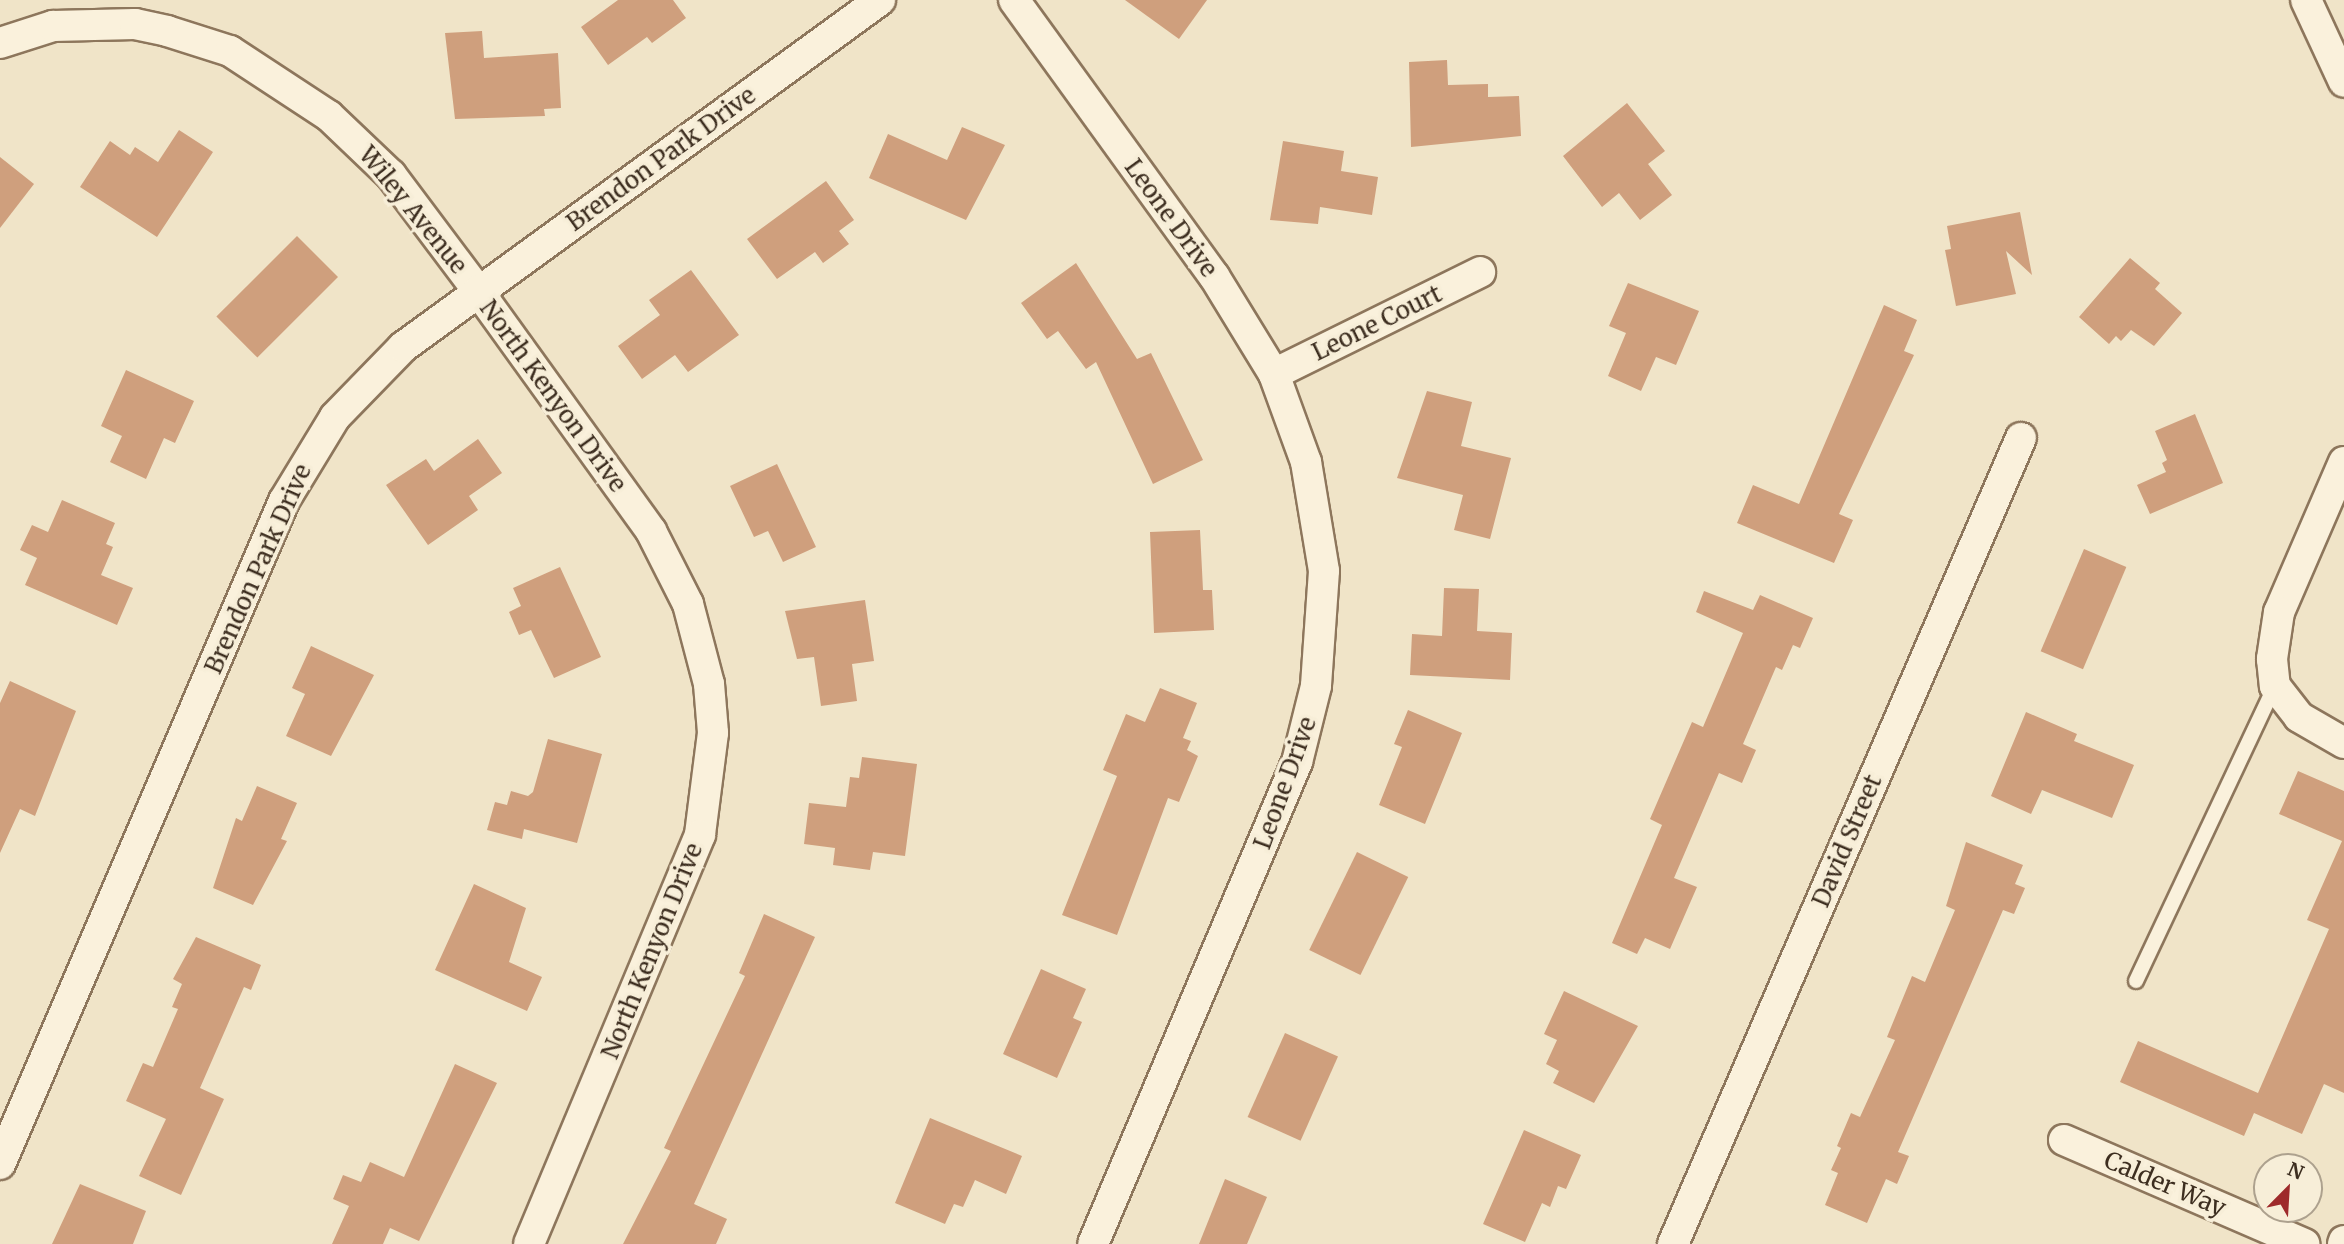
<!DOCTYPE html>
<html>
<head>
<meta charset="utf-8">
<style>
	body { margin:0 }
	#map { position:relative; width:2344px; height:1244px; overflow:hidden; background:#f0e4c8; font-family:Merriweather,serif }
	div>[style] { position:absolute }
	.building>* { inset:0; background:#cf9f7d; transform-origin:0 0 }
	.roads { filter:drop-shadow(2px 0 #8d765c) drop-shadow(-2px 0 #8d765c) drop-shadow(0 2px #8d765c) drop-shadow(0 -2px #8d765c) }
	.service>* { height:14px; margin:-7px; padding:0 7px; transform-origin:7px; border-radius:7px; background:#faf1dc }
	.minor>* { height:30px; margin:-15px; padding:0 15px; transform-origin:15px; border-radius:15px; background:#faf1dc }
	span { translate:-50% -50%; white-space:nowrap; text-align:center; line-height:1.15; -webkit-text-stroke:7px #f7eed8; paint-order:stroke }
	.street-label { font-size:24px; color:#3d2e20 }
	.north { position:absolute; left:2253px; top:1153px; width:70px; height:70px; box-sizing:border-box; background:#f7eed8; border:2px solid #ada18e; border-radius:50%; rotate:24deg; font-size:19px; font-weight:700; line-height:28px; text-align:center; color:#3d2e20 }
	.north::after { content:''; display:block; margin:auto; width:24px; height:32px; background:#9e2a2b; clip-path:polygon(50% 0,100% 100%,50% 72%,0 100%) }
</style>
</head>
<body>
<div id="map">
	<div class="building">
		<div style="clip-path:polygon(618px 0,673px 0,686px 18px,652px 43px,647px 37px,608px 65px,581px 27px)"></div>
		<div style="clip-path:polygon(1125px 0,1207px 0,1179px 39px)"></div>
		<div style="clip-path:polygon(482px 31px,484px 58px,558px 53px,561px 108px,544px 109px,545px 116px,455px 119px,445px 33px)"></div>
		<div style="clip-path:polygon(1447px 60px,1448px 85px,1488px 84px,1488px 97px,1519px 96px,1521px 136px,1411px 147px,1409px 62px)"></div>
		<div style="clip-path:polygon(1627px 103px,1665px 151px,1648px 164px,1672px 195px,1640px 220px,1619px 193px,1602px 207px,1563px 156px)"></div>
		<div style="clip-path:polygon(962px 127px,1005px 145px,966px 220px,869px 178px,888px 134px,947px 160px)"></div>
		<div style="clip-path:polygon(179px 130px,213px 152px,157px 237px,80px 187px,110px 141px,130px 155px,135px 147px,158px 162px)"></div>
		<div style="clip-path:polygon(1283px 141px,1344px 151px,1341px 171px,1378px 177px,1372px 215px,1320px 207px,1318px 224px,1270px 220px)"></div>
		<div style="clip-path:polygon(0 157px,34px 184px,0 228px)"></div>
		<div style="clip-path:polygon(826px 181px,854px 220px,839px 231px,849px 244px,823px 263px,815px 252px,777px 279px,747px 239px)"></div>
		<div style="clip-path:polygon(2020px 212px,2032px 275px,2006px 251px,2016px 294px,1956px 306px,1945px 250px,1951px 249px,1947px 226px)"></div>
		<div style="left:297px;top:236px;width:58px;height:114px;rotate:45deg"></div>
		<div style="clip-path:polygon(2130px 258px,2160px 283px,2155px 289px,2182px 313px,2154px 346px,2131px 330px,2121px 341px,2116px 336px,2109px 344px,2079px 317px)"></div>
		<div style="clip-path:polygon(1076px 263px,1137px 359px,1151px 353px,1203px 460px,1153px 484px,1096px 362px,1086px 369px,1058px 331px,1047px 339px,1021px 303px)"></div>
		<div style="clip-path:polygon(691px 270px,739px 335px,688px 372px,675px 355px,642px 379px,618px 346px,660px 315px,649px 300px)"></div>
		<div style="clip-path:polygon(1628px 283px,1699px 311px,1676px 365px,1656px 357px,1641px 391px,1608px 376px,1626px 333px,1609px 326px)"></div>
		<div style="clip-path:polygon(1884px 305px,1917px 320px,1904px 351px,1914px 355px,1839px 514px,1853px 520px,1834px 563px,1737px 523px,1753px 485px,1799px 504px)"></div>
		<div style="clip-path:polygon(126px 370px,194px 401px,175px 443px,164px 438px,146px 479px,110px 462px,122px 436px,101px 426px)"></div>
		<div style="clip-path:polygon(1427px 391px,1472px 402px,1461px 446px,1511px 458px,1490px 539px,1454px 530px,1463px 495px,1397px 478px)"></div>
		<div style="clip-path:polygon(2195px 414px,2223px 483px,2150px 514px,2137px 485px,2166px 472px,2162px 463px,2167px 460px,2155px 431px)"></div>
		<div style="clip-path:polygon(478px 439px,502px 473px,469px 496px,478px 510px,428px 545px,386px 485px,426px 459px,434px 471px)"></div>
		<div style="clip-path:polygon(777px 464px,816px 547px,783px 562px,768px 531px,754px 537px,730px 486px)"></div>
		<div style="clip-path:polygon(62px 500px,115px 523px,106px 544px,113px 547px,101px 575px,133px 588px,117px 625px,25px 585px,37px 558px,20px 550px,32px 525px,48px 532px)"></div>
		<div style="clip-path:polygon(1200px 530px,1203px 590px,1212px 590px,1214px 630px,1154px 633px,1150px 532px)"></div>
		<div style="left:2084px;top:549px;width:46px;height:111px;rotate:23deg"></div>
		<div style="clip-path:polygon(560px 567px,601px 657px,554px 678px,531px 630px,519px 635px,509px 612px,521px 606px,513px 588px)"></div>
		<div style="clip-path:polygon(1444px 588px,1479px 589px,1477px 631px,1512px 633px,1510px 680px,1410px 675px,1412px 634px,1442px 636px)"></div>
		<div style="clip-path:polygon(1704px 591px,1753px 610px,1760px 595px,1813px 618px,1800px 648px,1793px 645px,1782px 670px,1776px 667px,1743px 744px,1756px 750px,1742px 783px,1719px 773px,1674px 878px,1697px 887px,1670px 949px,1645px 938px,1637px 954px,1612px 943px,1662px 825px,1650px 819px,1692px 722px,1703px 727px,1743px 633px,1696px 612px)"></div>
		<div style="clip-path:polygon(865px 600px,874px 661px,852px 664px,857px 701px,821px 706px,814px 657px,797px 659px,785px 611px)"></div>
		<div style="clip-path:polygon(311px 646px,374px 675px,331px 756px,286px 736px,305px 694px,292px 688px)"></div>
		<div style="clip-path:polygon(10px 681px,76px 711px,35px 816px,20px 809px,0 853px,0 703px)"></div>
		<div style="clip-path:polygon(1160px 688px,1197px 703px,1183px 738px,1191px 741px,1187px 750px,1198px 756px,1179px 802px,1168px 798px,1117px 935px,1062px 915px,1117px 776px,1103px 770px,1126px 714px,1145px 722px)"></div>
		<div style="clip-path:polygon(1408px 710px,1462px 733px,1425px 824px,1379px 805px,1402px 747px,1394px 744px)"></div>
		<div style="clip-path:polygon(2026px 712px,2077px 734px,2074px 741px,2134px 765px,2112px 818px,2042px 790px,2031px 814px,1991px 796px)"></div>
		<div style="clip-path:polygon(548px 739px,602px 754px,577px 843px,524px 829px,522px 839px,487px 830px,495px 802px,507px 805px,511px 791px,528px 796px,533px 792px)"></div>
		<div style="clip-path:polygon(862px 757px,917px 764px,905px 856px,873px 852px,870px 870px,833px 865px,835px 848px,804px 844px,809px 803px,846px 807px,850px 777px,859px 778px)"></div>
		<div style="clip-path:polygon(2298px 771px,2344px 791px,2344px 1093px,2324px 1084px,2302px 1134px,2254px 1113px,2244px 1136px,2120px 1082px,2138px 1041px,2258px 1093px,2329px 929px,2307px 920px,2342px 841px,2279px 814px)"></div>
		<div style="clip-path:polygon(257px 786px,297px 803px,281px 839px,287px 841px,253px 905px,213px 888px,236px 818px,242px 821px)"></div>
		<div style="clip-path:polygon(1966px 842px,2023px 865px,2015px 884px,2025px 888px,2014px 914px,2003px 910px,1898px 1152px,1909px 1156px,1897px 1184px,1886px 1179px,1867px 1223px,1825px 1205px,1838px 1173px,1831px 1170px,1841px 1148px,1837px 1146px,1851px 1113px,1860px 1117px,1895px 1040px,1887px 1037px,1912px 976px,1925px 982px,1955px 910px,1946px 906px)"></div>
		<div style="left:1357px;top:852px;width:57px;height:109px;rotate:26deg"></div>
		<div style="clip-path:polygon(474px 884px,526px 908px,509px 962px,542px 977px,527px 1011px,435px 970px)"></div>
		<div style="clip-path:polygon(764px 914px,815px 937px,694px 1204px,727px 1219px,716px 1244px,623px 1244px,671px 1151px,664px 1148px,745px 976px,739px 973px)"></div>
		<div style="clip-path:polygon(196px 937px,261px 965px,251px 990px,244px 987px,200px 1088px,224px 1099px,181px 1195px,139px 1176px,166px 1119px,126px 1101px,143px 1063px,153px 1067px,178px 1009px,172px 1007px,182px 984px,173px 979px)"></div>
		<div style="clip-path:polygon(1041px 969px,1086px 989px,1073px 1018px,1082px 1022px,1057px 1078px,1003px 1054px)"></div>
		<div style="clip-path:polygon(1564px 991px,1638px 1026px,1594px 1103px,1553px 1083px,1559px 1071px,1546px 1064px,1557px 1040px,1544px 1034px)"></div>
		<div style="left:1285px;top:1033px;width:58px;height:92px;rotate:24deg"></div>
		<div style="clip-path:polygon(455px 1064px,497px 1083px,419px 1241px,390px 1228px,383px 1244px,332px 1244px,349px 1206px,333px 1199px,343px 1175px,361px 1182px,370px 1162px,404px 1177px)"></div>
		<div style="clip-path:polygon(930px 1118px,1022px 1156px,1006px 1194px,975px 1180px,963px 1207px,954px 1204px,945px 1224px,895px 1203px)"></div>
		<div style="clip-path:polygon(1524px 1130px,1581px 1155px,1566px 1189px,1558px 1186px,1550px 1207px,1542px 1203px,1525px 1242px,1483px 1224px)"></div>
		<div style="clip-path:polygon(1225px 1179px,1267px 1197px,1247px 1244px,1199px 1244px)"></div>
		<div style="clip-path:polygon(80px 1184px,146px 1211px,133px 1244px,52px 1244px)"></div>
	</div>
	<div class="roads">
		<div class="service">
			<div style="left:2136px;top:981px;width:326px;rotate:-64.8deg"></div>
		</div>
		<div class="minor">
			<div style="left:1014px;top:0;width:341px;rotate:54.1deg"></div>
			<div style="left:1214px;top:276px;width:115px;rotate:58.5deg"></div>
			<div style="left:1274px;top:374px;width:94px;rotate:70deg"></div>
			<div style="left:1306px;top:462px;width:110px;rotate:80.6deg"></div>
			<div style="left:1324px;top:571px;width:115px;rotate:94deg"></div>
			<div style="left:1316px;top:686px;width:78px;rotate:104deg"></div>
			<div style="left:1297px;top:762px;width:523px;rotate:112.94deg"></div>
			<div style="left:2306px;top:0;width:90px;rotate:65.1deg"></div>
			<div style="left:0;top:43px;width:56px;rotate:-17.8deg"></div>
			<div style="left:53px;top:26px;width:82px;rotate:-1.4deg"></div>
			<div style="left:135px;top:24px;width:33px;rotate:12deg"></div>
			<div style="left:167px;top:31px;width:66px;rotate:17.6deg"></div>
			<div style="left:230px;top:51px;width:118px;rotate:33.3deg"></div>
			<div style="left:329px;top:116px;width:86px;rotate:43.6deg"></div>
			<div style="left:391px;top:175px;width:145px;rotate:53.1deg"></div>
			<div style="left:478px;top:291px;width:296px;rotate:54.2deg"></div>
			<div style="left:651px;top:531px;width:82px;rotate:63.1deg"></div>
			<div style="left:688px;top:604px;width:83px;rotate:75.3deg"></div>
			<div style="left:709px;top:684px;width:49px;rotate:85.3deg"></div>
			<div style="left:713px;top:733px;width:103px;rotate:97.3deg"></div>
			<div style="left:700px;top:835px;width:443px;rotate:112.7deg"></div>
			<div style="left:1274px;top:374px;width:230px;rotate:-26.3deg"></div>
			<div style="left:2344px;top:462px;width:163px;rotate:113.4deg"></div>
			<div style="left:2279px;top:612px;width:48px;rotate:98.5deg"></div>
			<div style="left:2272px;top:659px;width:27px;rotate:84deg"></div>
			<div style="left:2275px;top:686px;width:39px;rotate:52deg"></div>
			<div style="left:2299px;top:717px;width:52px;rotate:30deg"></div>
			<div style="left:2064px;top:1140px;width:262px;rotate:23.4deg"></div>
			<div style="left:0;top:1164px;width:721px;rotate:-66.81deg"></div>
			<div style="left:284px;top:501px;width:98px;rotate:-58.7deg"></div>
			<div style="left:335px;top:417px;width:98px;rotate:-45.8deg"></div>
			<div style="left:403px;top:347px;width:590px;rotate:-36.03deg"></div>
			<div style="left:1673px;top:1244px;width:878px;rotate:-66.65deg"></div>
			<div style="left:2343px;top:1244px;width:3px;rotate:-72deg"></div>
		</div>
	</div>
	<div class="street-label">
		<span style="left:661px;top:159px;rotate:-36deg">Brendon Park Drive</span>
		<span style="left:413px;top:210px;rotate:51deg">Wiley Avenue</span>
		<span style="left:1171px;top:218px;rotate:54deg">Leone Drive</span>
		<span style="left:1377px;top:323px;rotate:-26deg">Leone Court</span>
		<span style="left:553px;top:396px;rotate:54deg">North Kenyon Drive</span>
		<span style="left:258px;top:569px;rotate:-66deg">Brendon Park Drive</span>
		<span style="left:1285px;top:783px;rotate:-70deg">Leone Drive</span>
		<span style="left:1847px;top:841px;rotate:-67deg">David Street</span>
		<span style="left:652px;top:951px;rotate:-68deg">North Kenyon Drive</span>
		<span style="left:2165px;top:1184px;rotate:23deg">Calder Way</span>
	</div>
	<div class="north">N</div>
</div>
</body>
</html>
